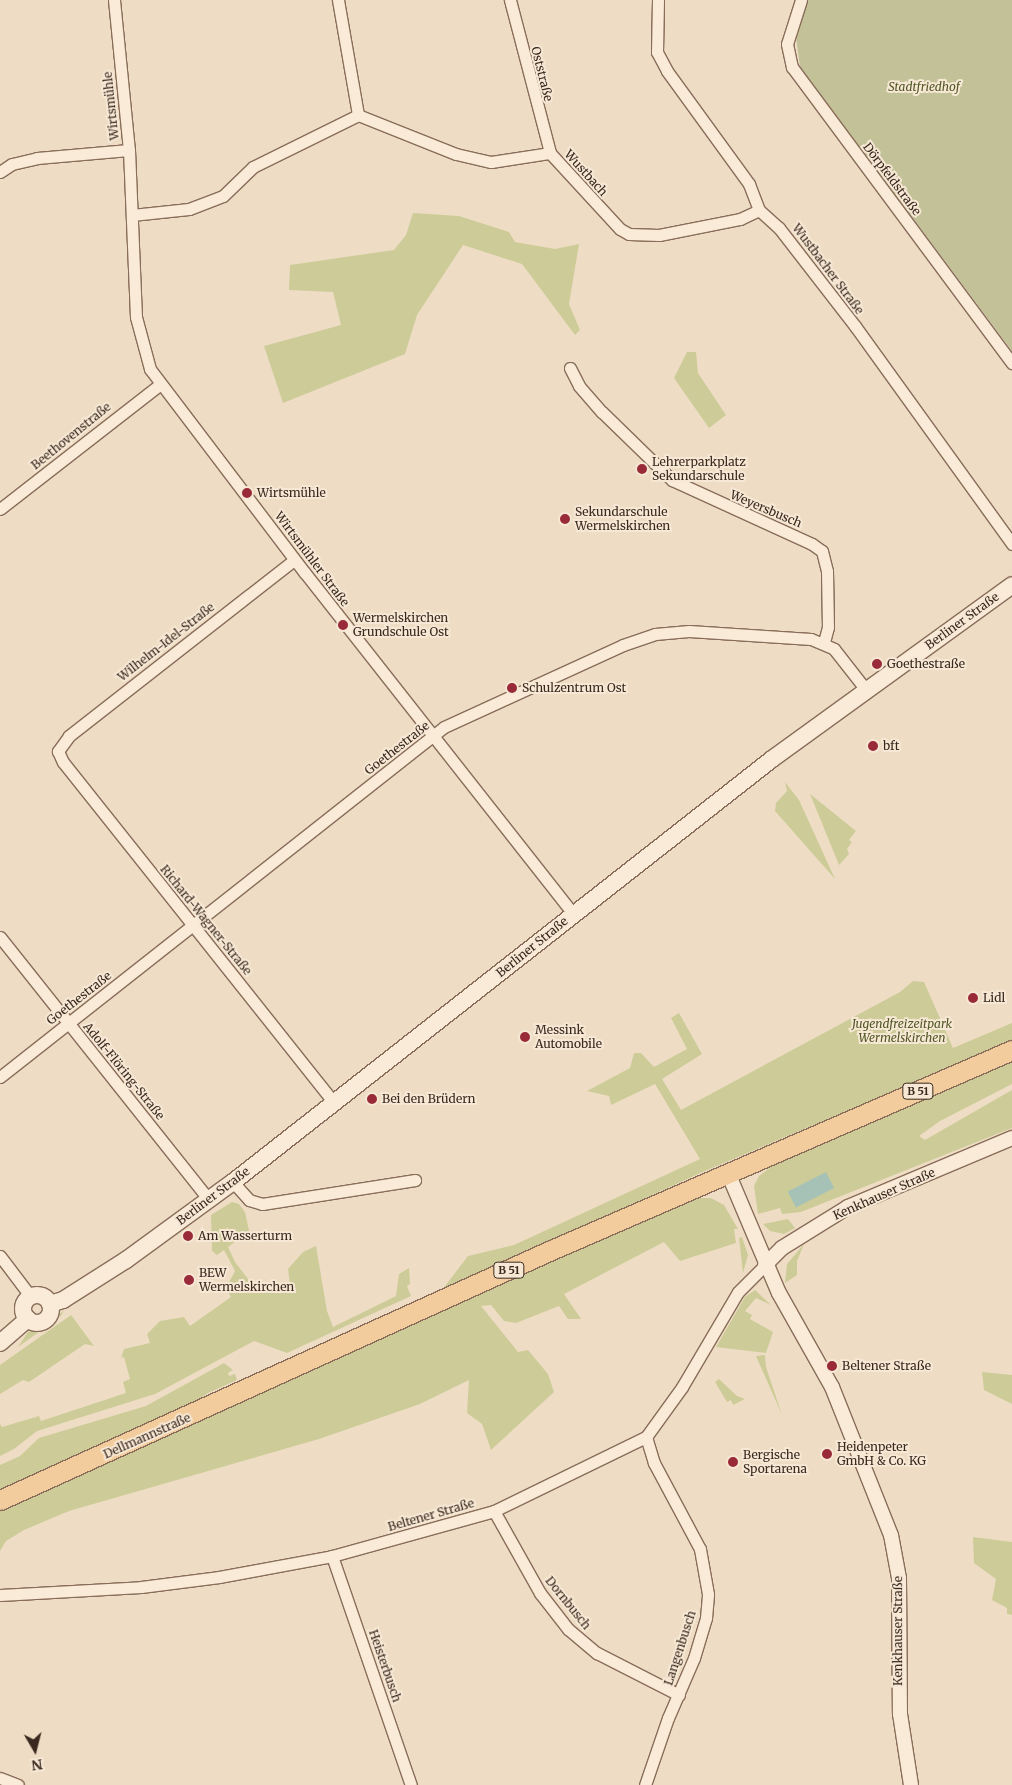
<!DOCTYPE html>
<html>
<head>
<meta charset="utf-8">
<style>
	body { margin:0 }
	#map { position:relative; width:1012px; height:1785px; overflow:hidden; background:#eeddc4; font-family:Merriweather,serif }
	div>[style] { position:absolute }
	.green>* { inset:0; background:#cdcc98 }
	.cemetery>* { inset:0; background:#c2c197 }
	.water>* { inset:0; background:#a6c2b6; transform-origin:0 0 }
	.roads { filter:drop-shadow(1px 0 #896d5a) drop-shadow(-1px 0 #896d5a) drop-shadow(0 1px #896d5a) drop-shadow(0 -1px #896d5a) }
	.minor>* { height:11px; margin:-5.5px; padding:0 5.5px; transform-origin:5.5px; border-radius:5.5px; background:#f9ebd8 }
	.tertiary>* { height:14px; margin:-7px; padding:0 7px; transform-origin:7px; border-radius:7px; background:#f9ebd8 }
	.secondary>* { height:16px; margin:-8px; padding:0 8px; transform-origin:8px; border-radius:8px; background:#f9ebd8 }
	.secondary>.ring { margin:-8px; padding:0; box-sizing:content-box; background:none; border:16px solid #f9ebd8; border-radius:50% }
	.primary>* { height:19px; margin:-9.5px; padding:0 9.5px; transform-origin:9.5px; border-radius:9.5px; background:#f2cc9c }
	.dots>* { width:14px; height:14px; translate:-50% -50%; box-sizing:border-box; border:2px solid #f6e8d4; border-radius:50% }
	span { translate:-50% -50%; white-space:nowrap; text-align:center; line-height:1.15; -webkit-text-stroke:4px #f6e8d4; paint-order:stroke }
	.shield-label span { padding:1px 4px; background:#f6e8d4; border:1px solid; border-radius:4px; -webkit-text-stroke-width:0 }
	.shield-label { font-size:11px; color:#39281e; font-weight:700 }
	.street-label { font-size:12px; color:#39281e }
	.park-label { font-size:12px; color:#505625; font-style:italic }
	.poi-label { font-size:12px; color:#39281e }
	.left { translate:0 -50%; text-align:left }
	.north { position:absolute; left:10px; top:1725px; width:50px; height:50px; -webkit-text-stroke:4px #f6e8d4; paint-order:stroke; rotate:172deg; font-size:14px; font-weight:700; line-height:20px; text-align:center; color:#39281e }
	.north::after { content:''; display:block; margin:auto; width:18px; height:22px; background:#39281e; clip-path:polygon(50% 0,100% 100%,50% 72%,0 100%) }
</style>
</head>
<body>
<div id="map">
	<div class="green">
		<div style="clip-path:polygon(413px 213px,459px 216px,509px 232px,515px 242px,555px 249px,579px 244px,569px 304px,580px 330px,575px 335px,522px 264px,463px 245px,417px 315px,405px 354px,283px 403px,264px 346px,341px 325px,333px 292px,289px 290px,290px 265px,394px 250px,406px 235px)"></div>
		<div style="clip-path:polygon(687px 352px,696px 352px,698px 373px,726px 415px,709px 428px,674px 378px)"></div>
		<div style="clip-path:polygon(785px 782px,799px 800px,835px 879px,775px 811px,776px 803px,787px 791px)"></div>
		<div style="clip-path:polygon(810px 794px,856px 831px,849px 840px,852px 842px,847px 849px,849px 854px,839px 865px)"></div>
		<div style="clip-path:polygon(913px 981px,924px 982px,953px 1048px,1012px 1023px,1012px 1041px,705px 1171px,442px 1290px,468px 1256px,514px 1245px,700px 1159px,655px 1084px,611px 1105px,609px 1096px,587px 1091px,630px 1068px,634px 1053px,641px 1053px,654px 1067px,687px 1049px,671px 1018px,679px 1013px,702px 1054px,662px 1079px,681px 1110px,900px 992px)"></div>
		<div style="clip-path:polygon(1012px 1058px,1012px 1084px,940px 1121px,919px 1136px,925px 1140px,1012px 1090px,1012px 1128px,801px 1212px,782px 1214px,780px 1208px,758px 1214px,754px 1186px,759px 1176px,772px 1166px)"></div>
		<div style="clip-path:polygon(699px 1198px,711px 1198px,724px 1205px,738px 1229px,734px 1229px,736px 1243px,680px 1261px,664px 1242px,564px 1294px,581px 1319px,568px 1319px,559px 1306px,516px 1323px,504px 1321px,491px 1305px,481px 1306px,518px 1352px,528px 1350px,548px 1374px,554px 1392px,491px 1450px,482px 1424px,467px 1413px,469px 1380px,420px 1404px,319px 1439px,69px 1511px,24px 1530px,6px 1541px,0 1551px,0 1509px,232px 1407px,651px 1215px)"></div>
		<div style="clip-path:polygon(232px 1202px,239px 1204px,245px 1212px,250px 1235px,247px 1240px,240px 1238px,228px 1247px,235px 1262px,255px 1288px,268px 1292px,287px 1288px,290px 1284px,288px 1269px,303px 1252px,316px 1246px,327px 1311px,333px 1327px,396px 1296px,399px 1274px,409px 1268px,410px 1284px,407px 1286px,411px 1296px,287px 1353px,254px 1341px,155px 1394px,37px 1431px,14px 1449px,0 1456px,0 1424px,2px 1427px,39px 1416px,41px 1421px,126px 1393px,123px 1382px,130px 1379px,124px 1357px,121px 1358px,124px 1349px,150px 1343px,147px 1334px,160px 1321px,184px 1317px,190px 1326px,231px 1297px,226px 1288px,235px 1271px,224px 1250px,217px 1255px,212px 1251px,211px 1215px)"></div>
		<div style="clip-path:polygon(788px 1219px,795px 1228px,784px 1234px,770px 1231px,763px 1224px)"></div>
		<div style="clip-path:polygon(742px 1237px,748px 1255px,743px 1273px,739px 1238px)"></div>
		<div style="clip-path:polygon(804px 1244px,797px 1261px,797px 1275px,785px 1283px,787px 1264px)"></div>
		<div style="clip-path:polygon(755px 1290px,771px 1305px,756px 1298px,745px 1311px,752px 1315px,750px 1319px,773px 1332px,766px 1353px,716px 1347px,745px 1297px)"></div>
		<div style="clip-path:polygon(64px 1310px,61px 1316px,18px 1347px,28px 1332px,47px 1326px)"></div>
		<div style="clip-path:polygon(71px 1315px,94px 1346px,85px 1344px,29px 1382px,23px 1380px,0 1394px,0 1365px)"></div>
		<div style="clip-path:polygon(765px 1355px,766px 1367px,782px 1415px,756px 1356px)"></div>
		<div style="clip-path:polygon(224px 1363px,233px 1370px,228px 1373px,229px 1376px,235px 1374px,237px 1380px,208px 1393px,183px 1410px,0 1491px,0 1465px,20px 1456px,39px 1438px,146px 1406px)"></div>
		<div style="clip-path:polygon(982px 1372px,1012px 1375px,1012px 1404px,984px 1390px)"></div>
		<div style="clip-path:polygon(719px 1379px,737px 1396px,745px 1399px,733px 1405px,731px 1400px,727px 1402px,715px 1382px)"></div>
		<div style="clip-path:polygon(973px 1537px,1012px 1542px,1012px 1615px,1007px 1614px,1007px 1608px,992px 1600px,996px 1579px,974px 1563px)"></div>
	</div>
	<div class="cemetery">
		<div style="clip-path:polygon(808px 0,1012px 0,1012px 351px,800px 67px,796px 37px)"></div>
	</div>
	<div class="water">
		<div style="left:826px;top:1172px;width:18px;height:43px;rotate:63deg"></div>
	</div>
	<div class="roads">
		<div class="minor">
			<div style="left:114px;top:0;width:151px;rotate:84.3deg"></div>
			<div style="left:129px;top:150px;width:167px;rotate:87.6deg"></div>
			<div style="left:136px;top:317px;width:54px;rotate:74.9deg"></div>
			<div style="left:150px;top:369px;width:256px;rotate:52.8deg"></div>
			<div style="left:305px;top:573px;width:433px;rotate:51.8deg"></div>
			<div style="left:338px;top:0;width:117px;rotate:80.1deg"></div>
			<div style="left:510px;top:0;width:158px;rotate:75.3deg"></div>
			<div style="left:550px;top:153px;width:103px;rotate:47.4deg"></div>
			<div style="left:620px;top:229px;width:10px;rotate:29deg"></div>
			<div style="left:629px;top:234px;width:30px;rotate:2deg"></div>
			<div style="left:659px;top:235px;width:83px;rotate:-11.2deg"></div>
			<div style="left:740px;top:219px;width:21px;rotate:-25deg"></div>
			<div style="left:658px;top:0;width:52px;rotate:91.1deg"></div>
			<div style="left:657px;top:52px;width:21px;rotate:62deg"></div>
			<div style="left:667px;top:71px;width:140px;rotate:54deg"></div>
			<div style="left:749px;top:184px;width:28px;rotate:69deg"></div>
			<div style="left:759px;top:210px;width:27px;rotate:42deg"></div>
			<div style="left:779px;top:228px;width:124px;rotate:52.2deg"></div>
			<div style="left:855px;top:326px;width:269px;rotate:54.2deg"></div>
			<div style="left:801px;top:0;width:46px;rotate:107.7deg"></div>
			<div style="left:787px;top:44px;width:24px;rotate:78deg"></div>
			<div style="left:792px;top:67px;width:369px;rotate:53.4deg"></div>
			<div style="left:358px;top:115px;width:105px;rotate:21.7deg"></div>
			<div style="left:456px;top:154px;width:36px;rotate:13deg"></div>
			<div style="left:491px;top:162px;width:60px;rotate:-8.7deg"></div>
			<div style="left:0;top:172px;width:14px;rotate:-34deg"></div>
			<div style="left:12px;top:164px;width:26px;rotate:-13deg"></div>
			<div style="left:37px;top:158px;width:92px;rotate:-5deg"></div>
			<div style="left:132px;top:215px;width:57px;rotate:-6deg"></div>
			<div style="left:189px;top:209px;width:36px;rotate:-21deg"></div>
			<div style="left:223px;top:196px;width:42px;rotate:-44deg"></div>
			<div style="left:253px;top:167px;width:117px;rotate:-26.3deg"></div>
			<div style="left:570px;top:368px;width:20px;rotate:63deg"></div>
			<div style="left:579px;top:386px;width:35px;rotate:49deg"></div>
			<div style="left:602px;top:412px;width:98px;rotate:44.2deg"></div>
			<div style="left:672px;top:480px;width:154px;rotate:24.6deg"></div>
			<div style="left:812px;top:544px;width:12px;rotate:35deg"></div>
			<div style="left:822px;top:551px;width:21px;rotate:76deg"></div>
			<div style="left:827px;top:571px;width:56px;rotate:89deg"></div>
			<div style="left:828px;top:627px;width:16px;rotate:105deg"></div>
			<div style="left:0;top:509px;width:202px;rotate:-37.9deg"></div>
			<div style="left:294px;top:560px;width:286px;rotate:142deg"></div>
			<div style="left:69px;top:736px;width:19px;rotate:126deg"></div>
			<div style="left:58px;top:751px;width:12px;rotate:66deg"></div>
			<div style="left:63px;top:762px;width:437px;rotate:51.5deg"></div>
			<div style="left:0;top:937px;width:336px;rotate:51.5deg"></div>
			<div style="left:0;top:1077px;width:565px;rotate:-38.25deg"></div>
			<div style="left:444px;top:727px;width:197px;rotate:-24.6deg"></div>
			<div style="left:623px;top:645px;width:34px;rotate:-19deg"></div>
			<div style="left:655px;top:634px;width:34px;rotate:-5deg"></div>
			<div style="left:689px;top:631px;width:122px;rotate:3.8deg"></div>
			<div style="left:811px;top:639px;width:25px;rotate:23deg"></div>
			<div style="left:834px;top:649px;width:52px;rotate:52deg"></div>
			<div style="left:233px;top:1182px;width:24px;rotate:48deg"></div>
			<div style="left:249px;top:1200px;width:14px;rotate:17deg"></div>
			<div style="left:262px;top:1204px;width:155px;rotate:-8.9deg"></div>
			<div style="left:0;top:1256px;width:51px;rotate:52.9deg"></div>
			<div style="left:494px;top:1511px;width:94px;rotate:60.7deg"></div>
			<div style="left:540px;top:1593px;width:46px;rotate:52.1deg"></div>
			<div style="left:568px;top:1629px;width:38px;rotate:40deg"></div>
			<div style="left:597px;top:1653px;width:92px;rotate:27.1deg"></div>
			<div style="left:332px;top:1556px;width:242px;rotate:71deg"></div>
			<div style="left:0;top:1595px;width:141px;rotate:-3.2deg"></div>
			<div style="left:141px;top:1587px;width:79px;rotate:-7.3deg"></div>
			<div style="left:219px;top:1577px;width:115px;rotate:-10.5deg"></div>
			<div style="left:332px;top:1556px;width:168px;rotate:-15.5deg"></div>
			<div style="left:494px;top:1511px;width:169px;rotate:-26deg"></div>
			<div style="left:646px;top:1437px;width:62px;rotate:-54.2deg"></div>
			<div style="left:682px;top:1387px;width:110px;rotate:-59.5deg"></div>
			<div style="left:738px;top:1292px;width:38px;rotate:-45deg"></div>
			<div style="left:0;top:1778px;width:19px;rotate:21deg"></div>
			<div style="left:645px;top:1785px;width:71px;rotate:-71.1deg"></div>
			<div style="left:668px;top:1718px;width:65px;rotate:-66.6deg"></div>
			<div style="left:694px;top:1658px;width:42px;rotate:-73.3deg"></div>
			<div style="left:706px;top:1618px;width:24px;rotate:-85deg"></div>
			<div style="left:708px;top:1594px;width:46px;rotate:-100.1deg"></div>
			<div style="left:700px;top:1549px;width:98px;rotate:-118.1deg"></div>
			<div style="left:654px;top:1463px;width:27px;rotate:-107deg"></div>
		</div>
		<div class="tertiary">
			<div style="left:728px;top:1173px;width:130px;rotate:67deg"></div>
			<div style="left:779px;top:1293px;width:108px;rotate:60.6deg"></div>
			<div style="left:832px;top:1387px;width:159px;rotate:68.3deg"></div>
			<div style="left:891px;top:1535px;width:44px;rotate:79.5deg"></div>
			<div style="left:899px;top:1578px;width:136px;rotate:89.6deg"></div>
			<div style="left:900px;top:1714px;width:72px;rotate:81.2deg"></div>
			<div style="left:765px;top:1265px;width:24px;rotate:-45deg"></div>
			<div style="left:782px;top:1248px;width:78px;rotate:-31.8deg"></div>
			<div style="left:848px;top:1207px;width:178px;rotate:-22.8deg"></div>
		</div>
		<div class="secondary">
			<div class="ring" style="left:23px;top:1295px;width:12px;height:12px"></div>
			<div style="left:50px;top:1304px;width:14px;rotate:-17deg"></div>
			<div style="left:63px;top:1300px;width:75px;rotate:-32.4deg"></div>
			<div style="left:126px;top:1260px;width:132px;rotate:-36.1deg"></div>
			<div style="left:233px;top:1182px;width:685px;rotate:-38.12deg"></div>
			<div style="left:772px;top:759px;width:296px;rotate:-35.9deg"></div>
			<div style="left:0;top:1343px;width:37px;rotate:-41deg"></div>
		</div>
		<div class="primary">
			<div style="left:0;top:1500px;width:603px;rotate:-24.4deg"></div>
			<div style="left:549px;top:1251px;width:505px;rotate:-23.47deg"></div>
		</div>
	</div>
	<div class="dots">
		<div style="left:642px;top:469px;background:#992a38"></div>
		<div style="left:247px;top:493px;background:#992a38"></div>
		<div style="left:565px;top:519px;background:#992a38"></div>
		<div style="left:343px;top:625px;background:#992a38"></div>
		<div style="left:877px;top:664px;background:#992a38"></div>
		<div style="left:512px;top:688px;background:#992a38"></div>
		<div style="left:873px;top:746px;background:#992a38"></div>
		<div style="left:973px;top:998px;background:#992a38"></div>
		<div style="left:525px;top:1037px;background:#992a38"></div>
		<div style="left:372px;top:1099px;background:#992a38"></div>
		<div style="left:188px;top:1236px;background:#992a38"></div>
		<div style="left:189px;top:1280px;background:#992a38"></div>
		<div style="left:832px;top:1366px;background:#992a38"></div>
		<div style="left:827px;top:1454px;background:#992a38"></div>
		<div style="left:733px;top:1462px;background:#992a38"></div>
	</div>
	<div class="shield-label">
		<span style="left:918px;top:1091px">B 51</span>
		<span style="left:509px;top:1270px">B 51</span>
	</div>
	<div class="street-label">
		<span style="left:542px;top:74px;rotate:76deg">Oststraße</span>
		<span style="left:111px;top:106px;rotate:-96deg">Wirtsmühle</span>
		<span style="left:586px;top:173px;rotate:48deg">Wustbach</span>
		<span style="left:892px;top:179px;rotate:53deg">Dörpfeldstraße</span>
		<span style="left:828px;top:269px;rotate:53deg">Wustbacher Straße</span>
		<span style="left:71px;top:436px;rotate:-39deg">Beethovenstraße</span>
		<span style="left:766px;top:509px;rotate:23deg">Weyersbusch</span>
		<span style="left:312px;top:559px;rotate:53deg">Wirtsmühler Straße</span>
		<span style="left:962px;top:621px;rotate:-36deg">Berliner Straße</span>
		<span style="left:166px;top:642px;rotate:-38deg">Wilhelm-Idel-Straße</span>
		<span style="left:397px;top:748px;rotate:-38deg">Goethestraße</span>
		<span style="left:206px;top:920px;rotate:51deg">Richard-Wagner-Straße</span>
		<span style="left:532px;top:947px;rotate:-39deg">Berliner Straße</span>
		<span style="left:79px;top:998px;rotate:-38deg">Goethestraße</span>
		<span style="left:124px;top:1071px;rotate:51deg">Adolf-Flöring-Straße</span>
		<span style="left:884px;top:1194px;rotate:-24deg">Kenkhauser Straße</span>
		<span style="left:213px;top:1196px;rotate:-37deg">Berliner Straße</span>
		<span style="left:147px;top:1436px;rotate:-24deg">Dellmannstraße</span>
		<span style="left:431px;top:1515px;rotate:-16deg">Beltener Straße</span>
		<span style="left:568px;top:1603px;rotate:51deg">Dornbusch</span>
		<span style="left:898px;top:1631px;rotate:-90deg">Kenkhauser Straße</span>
		<span style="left:680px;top:1648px;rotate:-72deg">Langenbusch</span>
		<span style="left:385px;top:1666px;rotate:71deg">Heisterbusch</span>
	</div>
	<div class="park-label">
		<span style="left:924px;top:87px">Stadtfriedhof</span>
		<span style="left:902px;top:1031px">Jugendfreizeitpark<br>Wermelskirchen</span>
	</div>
	<div class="poi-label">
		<span class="left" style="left:652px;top:469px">Lehrerparkplatz<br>Sekundarschule</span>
		<span class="left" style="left:257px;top:493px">Wirtsmühle</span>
		<span class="left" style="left:575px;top:519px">Sekundarschule<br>Wermelskirchen</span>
		<span class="left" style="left:353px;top:625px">Wermelskirchen<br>Grundschule Ost</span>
		<span class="left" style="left:887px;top:664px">Goethestraße</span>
		<span class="left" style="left:522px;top:688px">Schulzentrum Ost</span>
		<span class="left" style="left:883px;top:746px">bft</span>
		<span class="left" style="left:983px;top:998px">Lidl</span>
		<span class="left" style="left:535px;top:1037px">Messink<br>Automobile</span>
		<span class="left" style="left:382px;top:1099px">Bei den Brüdern</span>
		<span class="left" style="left:198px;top:1236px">Am Wasserturm</span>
		<span class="left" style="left:199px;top:1280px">BEW<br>Wermelskirchen</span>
		<span class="left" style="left:842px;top:1366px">Beltener Straße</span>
		<span class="left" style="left:837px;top:1454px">Heidenpeter<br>GmbH &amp; Co. KG</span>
		<span class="left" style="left:743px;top:1462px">Bergische<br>Sportarena</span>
	</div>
	<div class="north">N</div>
</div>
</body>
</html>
